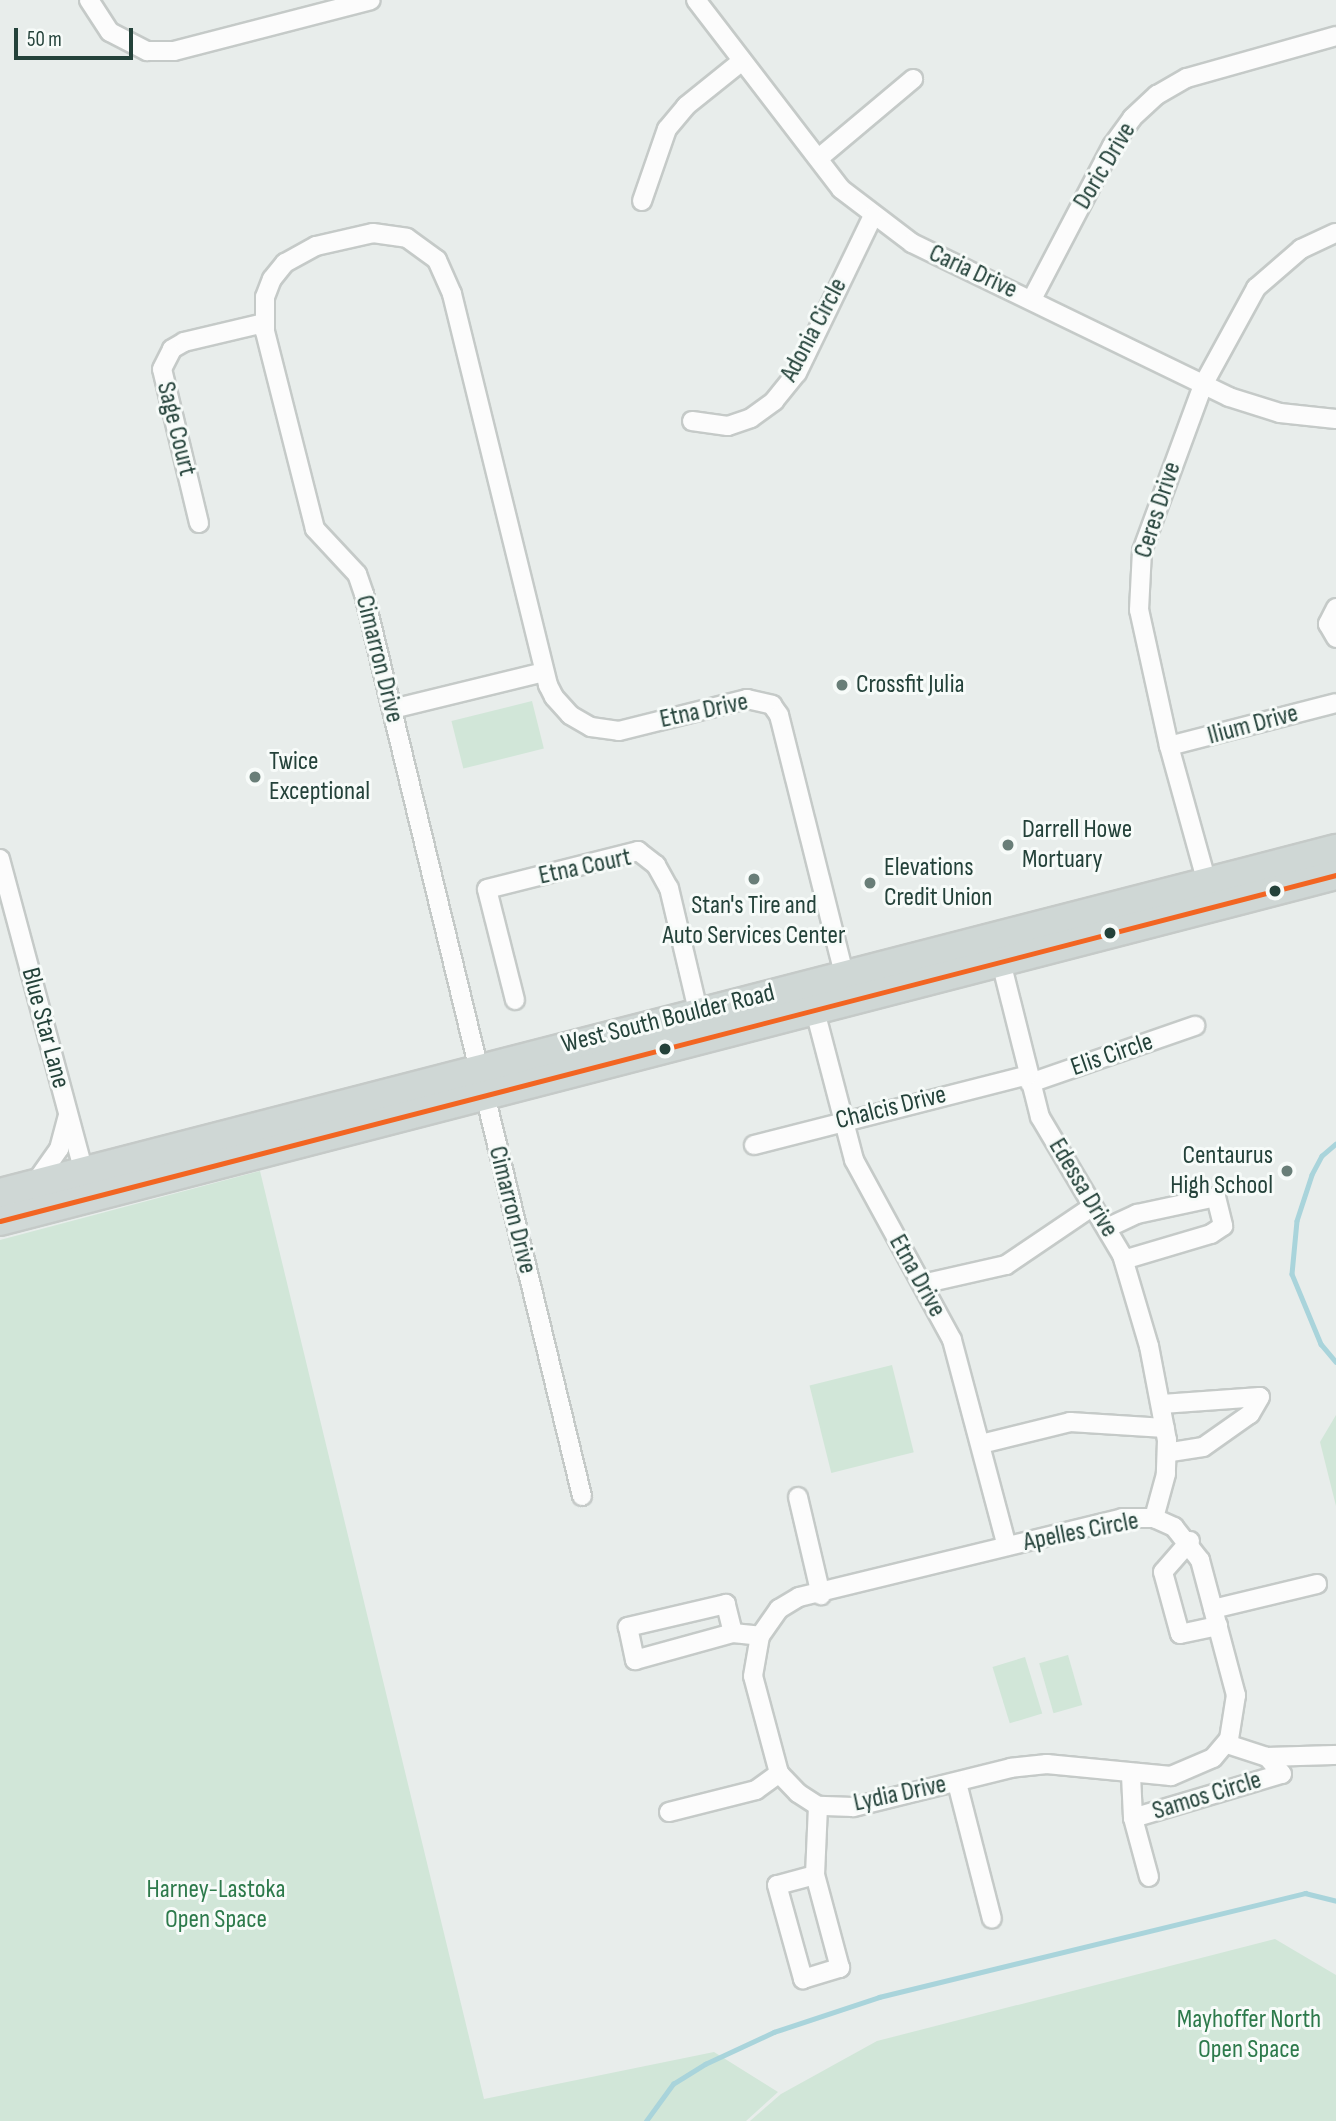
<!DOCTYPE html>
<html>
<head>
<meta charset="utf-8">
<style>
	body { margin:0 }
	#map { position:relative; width:1336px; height:2121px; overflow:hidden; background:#e8edeb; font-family:"Sofia Sans Condensed",sans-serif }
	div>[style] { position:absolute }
	.green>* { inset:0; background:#d1e6d8; transform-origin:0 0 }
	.stream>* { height:4.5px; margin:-2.25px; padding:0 2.25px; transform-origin:2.25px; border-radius:2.25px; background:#a9d4db }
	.roads { filter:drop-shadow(2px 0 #c5cac8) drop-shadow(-2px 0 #c5cac8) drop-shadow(0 2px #c5cac8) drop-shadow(0 -2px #c5cac8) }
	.street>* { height:18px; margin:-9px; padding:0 9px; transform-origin:9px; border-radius:9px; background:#fcfcfc }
	.primary>* { height:28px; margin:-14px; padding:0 14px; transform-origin:14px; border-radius:14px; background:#cfd7d5 }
	.bus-1>* { height:5px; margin:-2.5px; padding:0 2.5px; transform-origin:2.5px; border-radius:2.5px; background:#f26522 }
	.dots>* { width:19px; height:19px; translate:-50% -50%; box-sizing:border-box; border:4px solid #f7fbf9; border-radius:50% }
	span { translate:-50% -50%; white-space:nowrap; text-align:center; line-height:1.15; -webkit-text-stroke:6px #f7fbf9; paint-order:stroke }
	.street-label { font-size:26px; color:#24423a }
	.poi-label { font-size:26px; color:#24423a }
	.left { translate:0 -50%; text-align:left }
	.right { translate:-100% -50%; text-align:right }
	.park-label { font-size:26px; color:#2d7a4b }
	.scale { position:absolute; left:14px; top:28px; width:119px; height:32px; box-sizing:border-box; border:4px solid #24423a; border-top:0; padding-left:9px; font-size:21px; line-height:24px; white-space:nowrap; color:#24423a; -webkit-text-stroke:5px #f7fbf9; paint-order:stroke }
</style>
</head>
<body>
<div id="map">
	<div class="green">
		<div style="left:532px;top:701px;width:49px;height:83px;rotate:76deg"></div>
		<div style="clip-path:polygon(260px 1171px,484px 2099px,714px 2052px,778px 2092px,746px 2121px,0 2121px,0 1240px)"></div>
		<div style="left:892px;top:1365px;width:90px;height:85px;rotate:76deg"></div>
		<div style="clip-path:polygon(1336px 1415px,1336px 1506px,1320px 1442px)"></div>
		<div style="left:1068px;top:1655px;width:52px;height:30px;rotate:74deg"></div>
		<div style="left:1025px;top:1657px;width:59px;height:34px;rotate:73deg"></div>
		<div style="clip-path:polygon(1275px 1939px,1336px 1975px,1336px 2121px,750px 2121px,781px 2094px,877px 2041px)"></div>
	</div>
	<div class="stream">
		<div style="left:1336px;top:1144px;width:18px;rotate:139deg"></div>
		<div style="left:1322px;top:1156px;width:21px;rotate:118deg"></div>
		<div style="left:1312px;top:1175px;width:48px;rotate:108.1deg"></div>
		<div style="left:1297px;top:1221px;width:53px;rotate:95.4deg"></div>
		<div style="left:1292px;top:1274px;width:76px;rotate:67.5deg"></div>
		<div style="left:1321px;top:1344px;width:23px;rotate:50deg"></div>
		<div style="left:646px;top:2121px;width:46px;rotate:-53.9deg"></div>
		<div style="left:673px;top:2084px;width:38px;rotate:-32deg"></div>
		<div style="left:705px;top:2064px;width:76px;rotate:-24.9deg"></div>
		<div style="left:774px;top:2032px;width:111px;rotate:-18.4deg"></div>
		<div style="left:879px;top:1997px;width:439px;rotate:-13.7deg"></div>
		<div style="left:1305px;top:1893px;width:32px;rotate:14deg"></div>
	</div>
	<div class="roads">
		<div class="street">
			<div style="left:89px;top:0;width:38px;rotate:57deg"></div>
			<div style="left:110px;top:32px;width:42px;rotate:27.2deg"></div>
			<div style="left:147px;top:51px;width:27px"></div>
			<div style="left:174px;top:51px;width:203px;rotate:-14.5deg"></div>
			<div style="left:696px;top:0;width:238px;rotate:52.5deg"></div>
			<div style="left:841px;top:189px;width:89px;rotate:37.3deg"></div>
			<div style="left:912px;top:243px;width:352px;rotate:25.9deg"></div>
			<div style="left:1229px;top:397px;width:53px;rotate:17.4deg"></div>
			<div style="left:1280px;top:413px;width:56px;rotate:6.1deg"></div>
			<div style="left:819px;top:158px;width:123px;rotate:-40deg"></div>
			<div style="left:642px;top:201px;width:76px;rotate:-70.9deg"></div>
			<div style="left:667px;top:129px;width:30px;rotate:-50deg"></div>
			<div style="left:686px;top:106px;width:72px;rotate:-38.8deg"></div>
			<div style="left:1032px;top:299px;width:173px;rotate:-62.4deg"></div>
			<div style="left:1112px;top:146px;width:34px;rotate:-54deg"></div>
			<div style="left:1132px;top:118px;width:34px;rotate:-43deg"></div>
			<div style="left:1157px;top:95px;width:34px;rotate:-30deg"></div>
			<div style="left:1187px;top:78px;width:155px;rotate:-15.7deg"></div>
			<div style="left:692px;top:421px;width:36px;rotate:8deg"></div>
			<div style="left:728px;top:426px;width:24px;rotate:-19deg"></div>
			<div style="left:751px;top:418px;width:29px;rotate:-36deg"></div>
			<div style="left:774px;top:401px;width:36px;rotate:-51deg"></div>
			<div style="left:797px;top:373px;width:174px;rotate:-64.2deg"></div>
			<div style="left:199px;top:523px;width:158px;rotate:-103.5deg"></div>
			<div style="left:162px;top:369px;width:22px;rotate:-63deg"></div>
			<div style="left:172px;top:349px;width:14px;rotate:-30deg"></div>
			<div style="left:184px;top:342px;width:82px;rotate:-13.4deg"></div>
			<div style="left:1336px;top:608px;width:18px;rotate:117deg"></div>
			<div style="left:1328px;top:624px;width:16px;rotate:60deg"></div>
			<div style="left:392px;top:709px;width:156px;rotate:-13.7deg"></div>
			<div style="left:1169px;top:746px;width:172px;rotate:-14.4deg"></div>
			<div style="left:0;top:859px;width:332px;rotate:75deg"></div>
			<div style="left:1207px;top:883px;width:142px;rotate:-105.5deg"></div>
			<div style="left:1169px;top:746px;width:139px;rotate:-102.4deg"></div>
			<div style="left:1139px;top:610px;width:59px;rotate:-87.1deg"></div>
			<div style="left:1142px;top:551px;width:177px;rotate:-69.8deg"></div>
			<div style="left:1203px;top:385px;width:111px;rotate:-61.3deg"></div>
			<div style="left:1256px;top:288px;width:60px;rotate:-40.9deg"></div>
			<div style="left:1301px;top:249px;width:38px;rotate:-25deg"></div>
			<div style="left:999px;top:954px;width:168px;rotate:75.9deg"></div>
			<div style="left:1040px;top:1117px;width:161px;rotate:59.3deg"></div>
			<div style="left:1122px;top:1255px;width:95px;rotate:73.5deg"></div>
			<div style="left:1149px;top:1346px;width:96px;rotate:79.2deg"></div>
			<div style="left:1167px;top:1440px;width:34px;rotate:92deg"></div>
			<div style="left:1166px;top:1474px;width:46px;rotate:105.3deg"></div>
			<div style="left:515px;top:1000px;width:114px;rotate:-104.2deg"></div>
			<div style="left:487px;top:889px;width:156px;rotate:-14.1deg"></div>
			<div style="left:638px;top:851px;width:23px;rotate:38deg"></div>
			<div style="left:656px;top:865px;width:26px;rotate:61deg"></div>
			<div style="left:669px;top:888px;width:139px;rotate:76.7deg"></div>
			<div style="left:815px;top:1011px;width:154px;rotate:75.3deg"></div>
			<div style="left:854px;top:1160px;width:205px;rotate:61.4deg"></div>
			<div style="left:952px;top:1340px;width:213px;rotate:75.1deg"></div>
			<div style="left:1030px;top:1083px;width:175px;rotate:-19.1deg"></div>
			<div style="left:754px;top:1145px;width:283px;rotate:-14.3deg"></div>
			<div style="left:35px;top:1183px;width:42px;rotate:-54.8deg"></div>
			<div style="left:59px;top:1149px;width:35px;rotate:-75deg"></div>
			<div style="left:1109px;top:1227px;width:31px;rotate:-25deg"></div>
			<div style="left:1137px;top:1214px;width:81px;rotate:-12.1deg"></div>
			<div style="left:1216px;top:1197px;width:30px;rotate:76deg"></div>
			<div style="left:1223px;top:1226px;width:14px;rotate:146deg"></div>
			<div style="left:1211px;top:1234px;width:91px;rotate:163.4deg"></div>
			<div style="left:922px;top:1284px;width:86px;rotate:-12.7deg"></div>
			<div style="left:1006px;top:1265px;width:105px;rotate:-34.1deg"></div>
			<div style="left:1162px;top:1404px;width:98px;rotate:-4.1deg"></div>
			<div style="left:1260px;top:1397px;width:20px;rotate:120deg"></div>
			<div style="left:1250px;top:1414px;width:57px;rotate:144.9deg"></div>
			<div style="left:1203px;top:1447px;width:36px;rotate:171deg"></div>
			<div style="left:981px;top:1444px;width:92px;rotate:-13.9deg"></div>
			<div style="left:1070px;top:1422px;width:95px;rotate:3.6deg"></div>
			<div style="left:582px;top:1496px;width:928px;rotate:-103.59deg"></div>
			<div style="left:364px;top:594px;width:21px;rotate:-109deg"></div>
			<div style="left:357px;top:574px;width:62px;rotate:-133deg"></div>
			<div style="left:315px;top:529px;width:203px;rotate:-104.2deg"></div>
			<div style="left:265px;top:332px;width:35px;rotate:-90deg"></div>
			<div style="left:265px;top:297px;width:19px;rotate:-69deg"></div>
			<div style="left:272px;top:279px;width:21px;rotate:-51deg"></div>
			<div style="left:285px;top:263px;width:35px;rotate:-29deg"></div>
			<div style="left:316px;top:246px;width:58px;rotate:-12.8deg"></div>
			<div style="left:373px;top:233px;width:34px;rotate:8deg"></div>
			<div style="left:407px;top:238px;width:37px;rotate:36deg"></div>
			<div style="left:437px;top:260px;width:37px;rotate:66deg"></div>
			<div style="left:452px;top:294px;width:403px;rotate:76.2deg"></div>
			<div style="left:548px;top:685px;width:13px;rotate:63deg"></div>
			<div style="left:554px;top:697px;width:24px;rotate:48deg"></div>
			<div style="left:570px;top:715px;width:24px;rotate:30deg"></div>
			<div style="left:591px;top:727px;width:28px;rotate:8deg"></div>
			<div style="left:619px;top:731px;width:132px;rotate:-14deg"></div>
			<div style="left:747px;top:699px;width:26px;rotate:13deg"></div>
			<div style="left:772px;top:705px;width:12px;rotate:55deg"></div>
			<div style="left:779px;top:715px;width:267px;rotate:75.9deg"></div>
			<div style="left:798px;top:1497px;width:101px;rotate:76.8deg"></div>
			<div style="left:1122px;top:1518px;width:32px"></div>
			<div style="left:1154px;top:1518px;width:22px;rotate:24deg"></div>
			<div style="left:1174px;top:1527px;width:42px;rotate:51.8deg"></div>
			<div style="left:1200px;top:1560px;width:140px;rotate:75.1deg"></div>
			<div style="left:1236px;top:1695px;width:45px;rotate:99deg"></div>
			<div style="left:1229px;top:1739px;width:25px;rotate:130deg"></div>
			<div style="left:1213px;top:1758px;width:46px;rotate:156.8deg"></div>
			<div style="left:1171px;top:1776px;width:125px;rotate:-174.5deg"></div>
			<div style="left:1047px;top:1764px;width:36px;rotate:174deg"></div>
			<div style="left:1011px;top:1768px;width:163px;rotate:166.1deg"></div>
			<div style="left:853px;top:1807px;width:35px;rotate:-178deg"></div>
			<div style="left:818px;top:1806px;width:24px;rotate:-147deg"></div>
			<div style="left:798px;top:1793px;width:28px;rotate:-134deg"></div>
			<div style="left:779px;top:1773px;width:100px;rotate:-105deg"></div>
			<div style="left:753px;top:1676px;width:41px;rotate:-80.1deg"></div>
			<div style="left:760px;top:1636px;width:33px;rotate:-55deg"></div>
			<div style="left:779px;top:1609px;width:23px;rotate:-31deg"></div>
			<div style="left:799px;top:1597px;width:333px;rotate:-13.7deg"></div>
			<div style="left:1190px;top:1541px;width:41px;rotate:131.1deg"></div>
			<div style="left:1163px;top:1572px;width:64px;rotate:74.7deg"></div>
			<div style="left:1180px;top:1634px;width:39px;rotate:-12deg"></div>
			<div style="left:1213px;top:1609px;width:107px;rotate:-13.5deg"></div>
			<div style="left:733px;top:1633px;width:30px;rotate:-104deg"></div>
			<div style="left:726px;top:1604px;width:101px;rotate:166.8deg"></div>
			<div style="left:628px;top:1627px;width:34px;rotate:78deg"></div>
			<div style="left:635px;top:1660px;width:102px;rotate:-15.4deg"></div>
			<div style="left:733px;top:1633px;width:27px;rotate:6deg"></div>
			<div style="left:1267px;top:1757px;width:69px;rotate:-1.7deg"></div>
			<div style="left:1131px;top:1775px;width:43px;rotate:87.3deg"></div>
			<div style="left:1133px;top:1818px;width:61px;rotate:74.8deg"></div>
			<div style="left:957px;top:1783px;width:140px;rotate:75.6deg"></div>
			<div style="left:669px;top:1812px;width:90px;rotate:-14.2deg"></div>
			<div style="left:756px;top:1790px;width:29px;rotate:-36deg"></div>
			<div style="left:1133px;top:1818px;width:155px;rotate:-16.5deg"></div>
			<div style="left:1282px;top:1774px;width:23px;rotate:-131deg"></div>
			<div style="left:1267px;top:1757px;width:42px;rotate:-162deg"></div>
			<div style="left:815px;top:1875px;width:39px;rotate:165deg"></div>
			<div style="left:777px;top:1885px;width:98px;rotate:74.5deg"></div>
			<div style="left:803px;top:1979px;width:39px;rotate:-17deg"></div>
			<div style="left:840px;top:1968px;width:96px;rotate:-105deg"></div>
			<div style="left:815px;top:1875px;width:69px;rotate:-87.5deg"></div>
		</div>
		<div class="primary">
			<div style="left:0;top:1193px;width:1380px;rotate:-14.44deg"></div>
			<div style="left:0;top:1221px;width:1380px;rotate:-14.52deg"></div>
		</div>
	</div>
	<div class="bus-1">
		<div style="left:0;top:1221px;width:1380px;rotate:-14.52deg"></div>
	</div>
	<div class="dots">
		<div style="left:842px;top:685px;background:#697e78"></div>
		<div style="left:255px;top:777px;background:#697e78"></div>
		<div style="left:1008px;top:845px;background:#697e78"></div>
		<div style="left:754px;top:879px;background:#697e78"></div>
		<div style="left:870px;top:883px;background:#697e78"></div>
		<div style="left:1275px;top:891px;background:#24423a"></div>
		<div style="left:1110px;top:933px;background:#24423a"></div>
		<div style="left:665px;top:1049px;background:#24423a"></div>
		<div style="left:1287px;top:1171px;background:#697e78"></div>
	</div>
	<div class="street-label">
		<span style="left:1105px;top:166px;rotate:-59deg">Doric Drive</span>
		<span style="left:973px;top:272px;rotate:25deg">Caria Drive</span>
		<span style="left:814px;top:330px;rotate:-62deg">Adonia Circle</span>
		<span style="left:176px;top:429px;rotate:76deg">Sage Court</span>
		<span style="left:1158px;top:510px;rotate:-72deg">Ceres Drive</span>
		<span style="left:379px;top:659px;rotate:76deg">Cimarron Drive</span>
		<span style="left:704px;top:711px;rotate:-12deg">Etna Drive</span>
		<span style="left:1253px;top:725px;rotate:-15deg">Ilium Drive</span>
		<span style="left:585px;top:867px;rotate:-12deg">Etna Court</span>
		<span style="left:668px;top:1019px;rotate:-14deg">West South Boulder Road</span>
		<span style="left:45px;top:1028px;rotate:75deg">Blue Star Lane</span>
		<span style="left:1112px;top:1055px;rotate:-19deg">Elis Circle</span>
		<span style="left:891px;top:1108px;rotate:-14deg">Chalcis Drive</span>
		<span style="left:1083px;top:1188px;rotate:59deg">Edessa Drive</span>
		<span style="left:512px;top:1210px;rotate:76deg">Cimarron Drive</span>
		<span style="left:917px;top:1276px;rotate:61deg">Etna Drive</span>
		<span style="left:1081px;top:1532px;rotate:-11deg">Apelles Circle</span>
		<span style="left:900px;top:1794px;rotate:-12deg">Lydia Drive</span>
		<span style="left:1207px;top:1796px;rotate:-17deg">Samos Circle</span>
	</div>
	<div class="poi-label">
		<span class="left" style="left:856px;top:685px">Crossfit Julia</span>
		<span class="left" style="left:269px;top:777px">Twice<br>Exceptional</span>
		<span class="left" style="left:1022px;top:845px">Darrell Howe<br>Mortuary</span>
		<span class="left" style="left:884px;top:883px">Elevations<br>Credit Union</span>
		<span style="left:754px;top:921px">Stan's Tire and<br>Auto Services Center</span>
		<span class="right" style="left:1273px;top:1171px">Centaurus<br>High School</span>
	</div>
	<div class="park-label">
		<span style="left:216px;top:1905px">Harney-Lastoka<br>Open Space</span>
		<span style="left:1249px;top:2035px">Mayhoffer North<br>Open Space</span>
	</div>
	<div class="scale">50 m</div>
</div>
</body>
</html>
